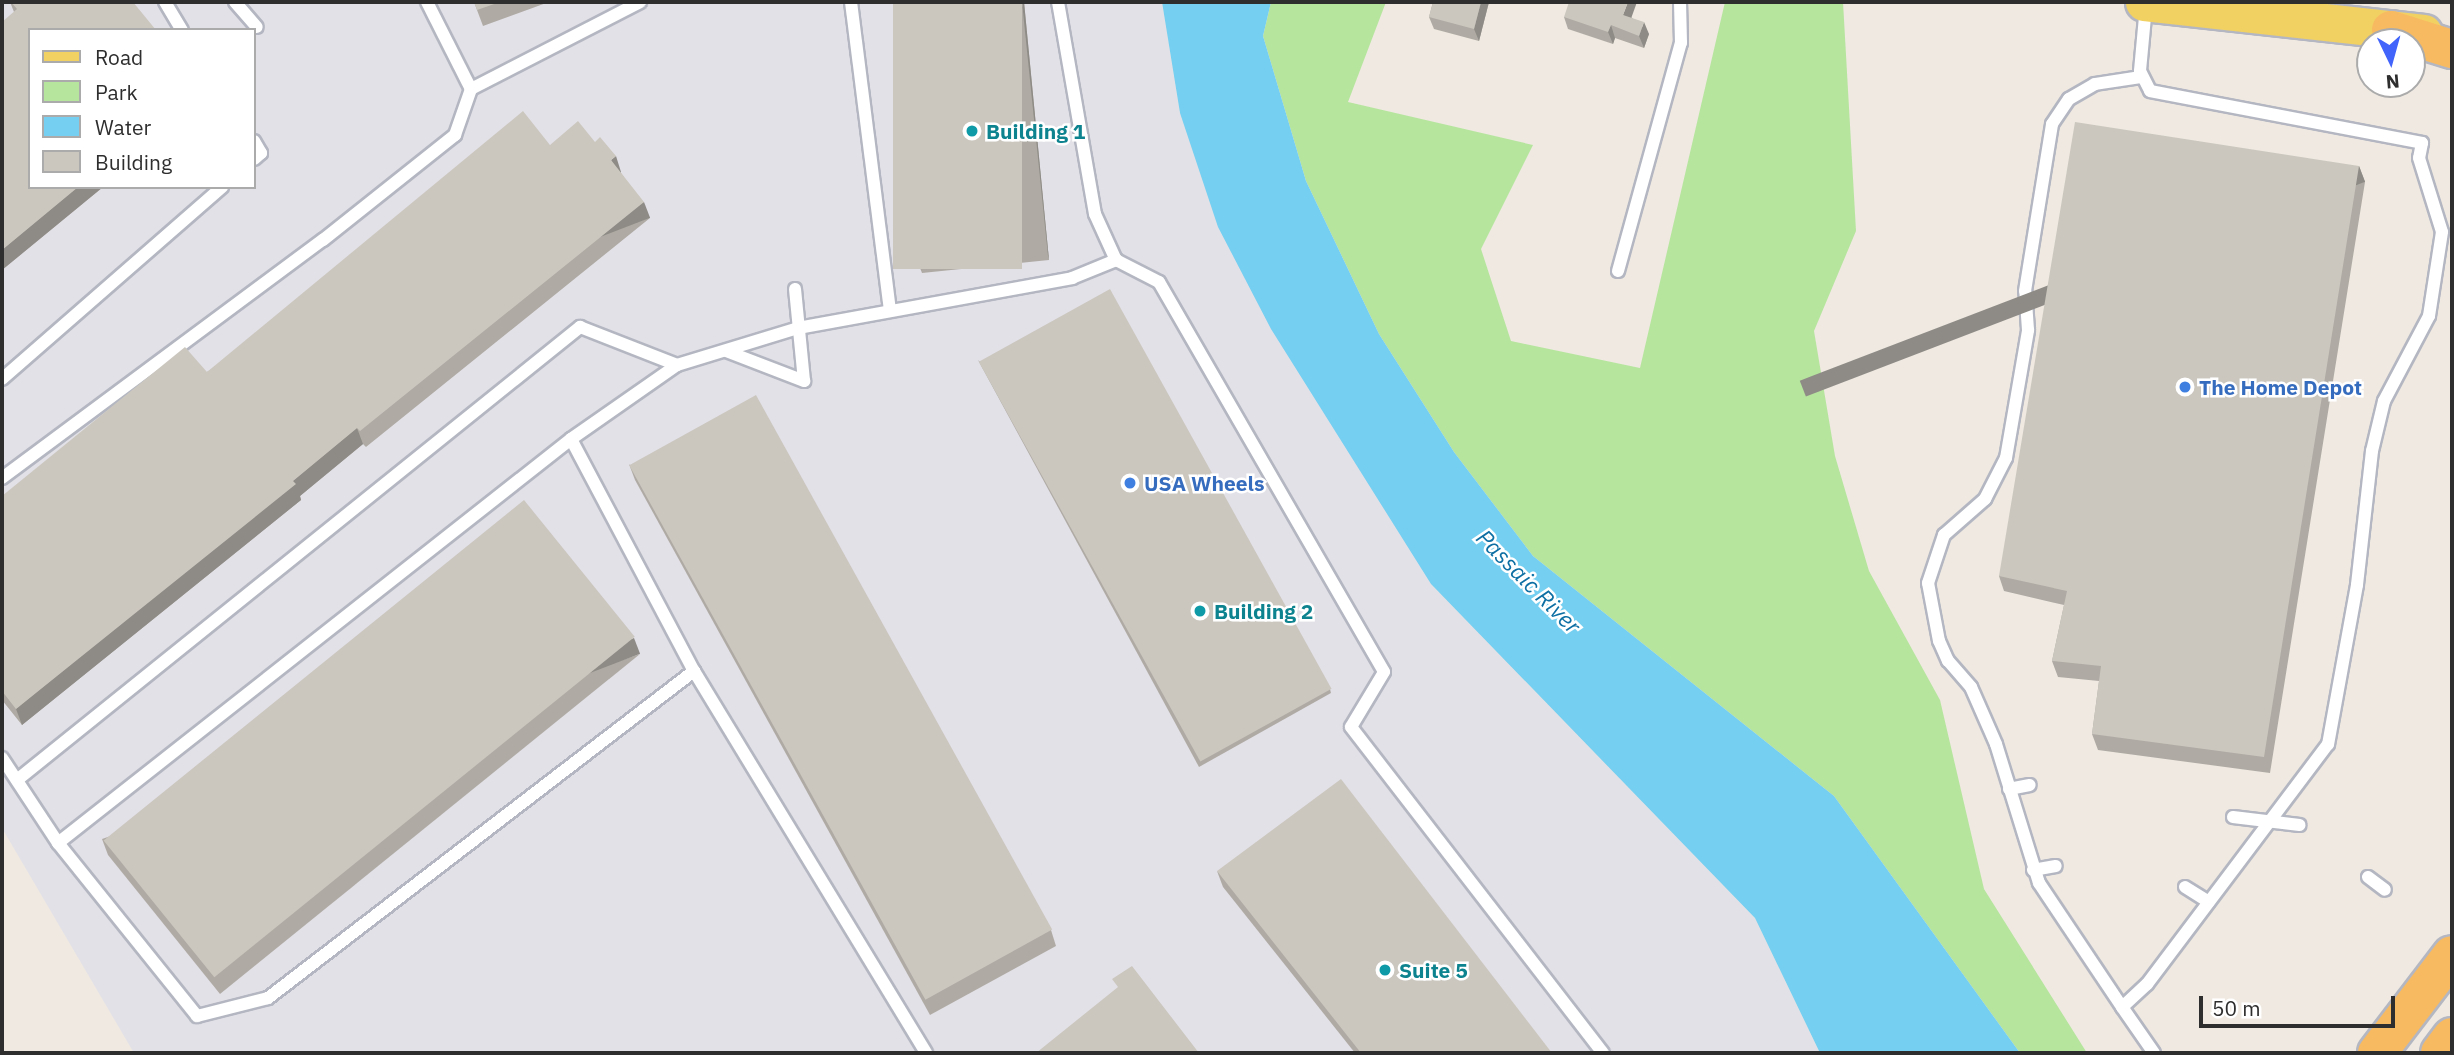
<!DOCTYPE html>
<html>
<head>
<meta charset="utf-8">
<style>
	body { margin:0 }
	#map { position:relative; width:2454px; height:1055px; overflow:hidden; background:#efe9e1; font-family:"IBM Plex Sans",sans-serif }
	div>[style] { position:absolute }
	.industrial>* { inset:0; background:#e3e1e8 }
	.green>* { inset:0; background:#b6e59e }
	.water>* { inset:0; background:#75cff0 }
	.roads { filter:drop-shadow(2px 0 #b4b7c1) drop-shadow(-2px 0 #b4b7c1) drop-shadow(0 2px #b4b7c1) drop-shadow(0 -2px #b4b7c1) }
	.service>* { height:12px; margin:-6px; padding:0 6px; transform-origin:6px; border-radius:6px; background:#fff }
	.primary>* { height:37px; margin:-18.5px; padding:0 18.5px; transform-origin:18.5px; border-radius:18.5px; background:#f2d163 }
	.trunk>* { height:38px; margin:-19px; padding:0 19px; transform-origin:19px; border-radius:19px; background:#f8ba60 }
	.wall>* { inset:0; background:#afaba4 }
	.shaded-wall>* { inset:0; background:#8e8b86; transform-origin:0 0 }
	.building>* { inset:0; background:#cbc7bf; transform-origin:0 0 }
	.dots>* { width:19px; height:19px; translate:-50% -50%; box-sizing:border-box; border:4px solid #fff; border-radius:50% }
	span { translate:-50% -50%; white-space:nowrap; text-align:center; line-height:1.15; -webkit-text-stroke:5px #fff; paint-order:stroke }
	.culture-label { font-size:21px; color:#0d838f; font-weight:700 }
	.left { translate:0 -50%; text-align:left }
	.shop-label { font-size:21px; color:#366cbe; font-weight:700 }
	.water-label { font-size:23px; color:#0d6fa3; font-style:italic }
	.frame { position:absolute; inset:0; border:4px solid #2e2e2e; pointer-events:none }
	.legend { position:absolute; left:28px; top:28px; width:228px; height:161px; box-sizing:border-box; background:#fff; border:2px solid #ababab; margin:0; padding:9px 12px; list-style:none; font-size:21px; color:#2e2e2e }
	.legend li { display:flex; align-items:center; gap:14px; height:35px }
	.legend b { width:35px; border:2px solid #ababab }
	.north { position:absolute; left:2356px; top:28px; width:70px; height:70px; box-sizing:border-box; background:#fff; border:2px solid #ababab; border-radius:50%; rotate:175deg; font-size:19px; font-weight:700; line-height:28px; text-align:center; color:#2e2e2e }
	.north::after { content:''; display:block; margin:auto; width:24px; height:32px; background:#4264fb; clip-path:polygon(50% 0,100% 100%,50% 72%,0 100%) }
	.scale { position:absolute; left:2199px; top:996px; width:196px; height:32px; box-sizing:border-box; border:4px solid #2e2e2e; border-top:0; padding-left:9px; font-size:21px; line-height:24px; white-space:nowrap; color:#2e2e2e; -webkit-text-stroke:5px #fff; paint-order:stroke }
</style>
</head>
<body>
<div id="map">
	<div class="industrial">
		<div style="clip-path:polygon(evenodd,2px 2px,1162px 2px,1180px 113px,1431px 584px,1755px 918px,1820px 1053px,134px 1053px,2px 828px,2px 2px,30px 30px,254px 30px,254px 187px,30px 187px,30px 30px)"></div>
	</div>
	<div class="green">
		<div style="clip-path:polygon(1271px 2px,1386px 2px,1348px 102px,1533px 145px,1481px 249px,1511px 341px,1640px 368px,1725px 2px,1843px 2px,1856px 231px,1814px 331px,1835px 456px,1869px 571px,1940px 700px,1984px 889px,2087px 1053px,2020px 1053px,1834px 796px,1533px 556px,1454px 452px,1379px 334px,1306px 181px,1263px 36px)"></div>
	</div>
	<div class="water">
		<div style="clip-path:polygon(1162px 2px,1271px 2px,1263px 36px,1306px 181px,1379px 334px,1454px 452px,1533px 556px,1834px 796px,2020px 1053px,1820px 1053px,1755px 918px,1431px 584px,1271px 329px,1218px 227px,1180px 113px)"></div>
	</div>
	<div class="roads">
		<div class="service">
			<div style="left:165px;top:2px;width:33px;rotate:59deg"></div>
			<div style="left:235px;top:2px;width:33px;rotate:49deg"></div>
			<div style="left:427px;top:2px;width:97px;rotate:63.2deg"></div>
			<div style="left:851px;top:2px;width:311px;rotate:82.8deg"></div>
			<div style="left:1058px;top:2px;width:215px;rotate:80.1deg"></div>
			<div style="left:1095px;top:214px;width:51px;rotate:65.5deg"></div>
			<div style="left:1116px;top:260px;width:48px;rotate:27.1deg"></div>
			<div style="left:1159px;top:282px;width:450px;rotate:60deg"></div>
			<div style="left:1384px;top:672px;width:64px;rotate:121deg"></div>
			<div style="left:1351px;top:727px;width:412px;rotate:52.3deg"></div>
			<div style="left:2146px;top:6px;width:65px;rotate:95.3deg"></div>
			<div style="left:2140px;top:71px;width:22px;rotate:63deg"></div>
			<div style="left:2150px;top:91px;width:277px;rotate:10.8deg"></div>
			<div style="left:2422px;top:143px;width:15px;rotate:101deg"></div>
			<div style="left:2419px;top:158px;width:77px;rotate:72.7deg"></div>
			<div style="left:2442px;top:232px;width:85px;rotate:98.8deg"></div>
			<div style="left:2429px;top:316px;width:96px;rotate:117.9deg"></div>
			<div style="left:2384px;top:401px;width:51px;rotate:103.5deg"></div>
			<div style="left:2372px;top:451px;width:135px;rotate:96.4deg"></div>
			<div style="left:2357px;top:585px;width:162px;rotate:100.3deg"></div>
			<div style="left:2328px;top:744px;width:301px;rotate:127deg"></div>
			<div style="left:2147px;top:984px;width:34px;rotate:137deg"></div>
			<div style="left:2122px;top:1007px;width:56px;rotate:55.2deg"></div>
			<div style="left:254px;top:141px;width:14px;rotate:60deg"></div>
			<div style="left:261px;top:153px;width:9px;rotate:139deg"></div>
			<div style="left:1618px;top:271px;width:237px;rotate:-74.6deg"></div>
			<div style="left:1681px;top:43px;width:41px;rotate:-91.4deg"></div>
			<div style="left:795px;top:289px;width:92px;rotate:84.4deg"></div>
			<div style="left:726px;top:351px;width:84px;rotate:21deg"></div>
			<div style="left:2px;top:379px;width:292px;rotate:-41.1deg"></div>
			<div style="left:571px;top:439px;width:263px;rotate:62.1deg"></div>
			<div style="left:694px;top:671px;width:447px;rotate:58.7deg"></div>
			<div style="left:2px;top:478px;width:400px;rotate:-36.6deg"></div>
			<div style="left:323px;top:240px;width:169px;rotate:-38.5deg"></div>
			<div style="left:455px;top:135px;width:49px;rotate:-70.8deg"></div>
			<div style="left:471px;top:89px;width:190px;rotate:-27.2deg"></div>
			<div style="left:2px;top:758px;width:102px;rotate:56.6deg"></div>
			<div style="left:58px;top:843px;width:222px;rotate:51.2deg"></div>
			<div style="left:197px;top:1016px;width:73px;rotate:-14.2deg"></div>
			<div style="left:268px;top:998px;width:537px;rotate:-37.51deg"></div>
			<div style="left:17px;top:780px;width:723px;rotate:-38.82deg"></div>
			<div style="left:580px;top:327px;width:104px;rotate:21.4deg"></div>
			<div style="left:2009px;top:789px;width:21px;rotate:-11deg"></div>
			<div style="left:2233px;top:817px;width:67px;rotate:6.8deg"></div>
			<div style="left:58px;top:843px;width:653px;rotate:-38.22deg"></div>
			<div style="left:571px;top:439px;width:129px;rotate:-34.9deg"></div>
			<div style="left:677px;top:365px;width:127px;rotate:-17deg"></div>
			<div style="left:798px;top:328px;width:279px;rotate:-10.3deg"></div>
			<div style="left:1072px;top:278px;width:48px;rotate:-22.2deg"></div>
			<div style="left:2033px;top:870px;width:23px;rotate:-10deg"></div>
			<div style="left:2368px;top:877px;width:21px;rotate:37deg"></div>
			<div style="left:2185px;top:887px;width:28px;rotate:32deg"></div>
			<div style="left:2122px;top:1007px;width:149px;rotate:-123.8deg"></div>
			<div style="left:2039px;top:883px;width:145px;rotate:-107.2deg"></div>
			<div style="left:1996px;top:744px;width:62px;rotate:-113.7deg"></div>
			<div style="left:1971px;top:687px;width:35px;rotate:-131deg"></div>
			<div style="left:1948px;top:661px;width:22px;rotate:-114deg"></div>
			<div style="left:1939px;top:641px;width:59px;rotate:-100.7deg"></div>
			<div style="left:1928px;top:583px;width:51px;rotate:-71.6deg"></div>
			<div style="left:1944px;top:535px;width:55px;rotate:-41.3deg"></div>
			<div style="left:1985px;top:499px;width:46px;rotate:-62.9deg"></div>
			<div style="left:2006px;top:458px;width:130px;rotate:-80.2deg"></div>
			<div style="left:2028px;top:330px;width:39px;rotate:-94deg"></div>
			<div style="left:2025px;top:291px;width:169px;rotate:-80.8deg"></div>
			<div style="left:2052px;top:124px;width:30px;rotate:-56deg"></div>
			<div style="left:2069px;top:99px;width:30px;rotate:-30deg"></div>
			<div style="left:2095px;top:84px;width:47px;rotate:-8.7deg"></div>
		</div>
		<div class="primary">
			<div style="left:2144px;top:2px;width:281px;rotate:6.3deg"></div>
		</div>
		<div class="trunk">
			<div style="left:2391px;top:30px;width:64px;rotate:17.3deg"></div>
			<div style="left:2377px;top:1053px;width:123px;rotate:-52.6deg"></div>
			<div style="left:2440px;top:1053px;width:20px;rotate:-53deg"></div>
		</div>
	</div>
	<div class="wall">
		<div style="clip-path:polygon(10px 2px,133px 2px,30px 187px,103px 187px,2px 270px,14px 12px)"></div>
		<div style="clip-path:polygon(474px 2px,549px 2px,483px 26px)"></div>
		<div style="clip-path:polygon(1024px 2px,1049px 260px,922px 273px,920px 268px)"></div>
		<div style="clip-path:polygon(1433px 2px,1489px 2px,1479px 41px,1434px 29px,1429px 17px)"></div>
		<div style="clip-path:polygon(1564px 17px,1631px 17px,1649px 34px,1644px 48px,1615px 38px,1613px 44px,1568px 29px)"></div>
		<div style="clip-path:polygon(550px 145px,621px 172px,621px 173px,650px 218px,366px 447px,363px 444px,300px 496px,301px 500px,22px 725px,2px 700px,2px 496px,207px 372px)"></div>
		<div style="clip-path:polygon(2359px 166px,2365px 182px,2270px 773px,2098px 750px,2092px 734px,2099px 681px,2058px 677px,2052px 661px,2064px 605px,2004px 591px,1999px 576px)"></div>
		<div style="clip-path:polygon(978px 360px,1330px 689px,1331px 693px,1199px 767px)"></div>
		<div style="clip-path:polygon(629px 464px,1051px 930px,1056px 946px,930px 1015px,635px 480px)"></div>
		<div style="clip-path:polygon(640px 654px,220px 994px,108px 855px,102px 839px)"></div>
		<div style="clip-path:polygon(1217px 871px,1552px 1053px,1355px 1053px,1223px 887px)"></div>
	</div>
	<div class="shaded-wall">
		<div style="clip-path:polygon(1022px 2px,1024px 2px,1049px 260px,1048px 256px)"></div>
		<div style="clip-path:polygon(1481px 2px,1489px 2px,1479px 41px,1474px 29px)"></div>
		<div style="clip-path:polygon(1628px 2px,1637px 2px,1628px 27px,1623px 15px)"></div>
		<div style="clip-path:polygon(1644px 22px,1649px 34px,1644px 48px,1639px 36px)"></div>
		<div style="clip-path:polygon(1611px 25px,1615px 38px,1613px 44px,1608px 32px)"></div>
		<div style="clip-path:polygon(616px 156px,621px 172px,616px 176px,611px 160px)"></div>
		<div style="left:2359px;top:166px;width:17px;height:599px;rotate:69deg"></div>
		<div style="clip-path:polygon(78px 187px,103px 187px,2px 270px,2px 250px)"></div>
		<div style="left:644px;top:202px;width:17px;height:365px;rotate:69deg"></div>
		<div style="clip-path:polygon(357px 428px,363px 444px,300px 496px,301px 500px,22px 725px,16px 709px)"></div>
		<div style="left:634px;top:638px;width:17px;height:540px;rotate:69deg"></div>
	</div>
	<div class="building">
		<div style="clip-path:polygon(11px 2px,133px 2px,156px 30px,30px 30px,30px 187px,78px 187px,2px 250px,2px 22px,17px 9px)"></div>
		<div style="clip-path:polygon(474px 2px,500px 2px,477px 10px)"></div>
		<div style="left:893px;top:2px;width:129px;height:267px"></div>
		<div style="clip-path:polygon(1433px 2px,1481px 2px,1474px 29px,1429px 17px)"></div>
		<div style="clip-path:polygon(1569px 2px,1628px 2px,1623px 15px,1644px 22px,1639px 36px,1611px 25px,1608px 32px,1564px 17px)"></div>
		<div style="clip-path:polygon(523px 111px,550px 145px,578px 121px,595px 142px,600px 137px,616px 156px,611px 160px,644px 202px,360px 431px,357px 428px,293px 481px,296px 484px,16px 709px,2px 691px,2px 496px,185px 347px,207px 372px)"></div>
		<div style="clip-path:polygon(2075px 122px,2359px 166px,2264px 757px,2092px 734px,2101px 666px,2052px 661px,2067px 591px,1999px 576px)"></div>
		<div style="left:1110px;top:289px;width:457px;height:150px;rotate:61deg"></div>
		<div style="left:756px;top:395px;width:611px;height:145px;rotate:61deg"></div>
		<div style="left:524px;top:500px;width:176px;height:541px;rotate:51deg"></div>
		<div style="clip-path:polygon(1341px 779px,1552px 1053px,1361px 1053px,1217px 871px)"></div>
		<div style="clip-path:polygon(1132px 966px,1199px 1053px,1036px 1053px,1118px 987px,1112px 979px)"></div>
	</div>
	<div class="dots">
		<div style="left:972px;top:131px;background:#0f9aa8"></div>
		<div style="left:2185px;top:387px;background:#3f7fe0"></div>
		<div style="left:1130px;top:483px;background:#3f7fe0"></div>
		<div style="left:1200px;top:611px;background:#0f9aa8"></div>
		<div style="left:1385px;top:970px;background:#0f9aa8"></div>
	</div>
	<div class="culture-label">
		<span class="left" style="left:986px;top:131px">Building 1</span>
		<span class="left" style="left:1214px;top:611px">Building 2</span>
		<span class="left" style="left:1399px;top:970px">Suite 5</span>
	</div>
	<div class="shop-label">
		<span class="left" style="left:2199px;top:387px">The Home Depot</span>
		<span class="left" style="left:1144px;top:483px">USA Wheels</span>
	</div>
	<div class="water-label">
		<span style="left:1529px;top:581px;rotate:45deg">Passaic River</span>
	</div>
	<div class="frame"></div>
	<ul class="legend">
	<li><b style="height:9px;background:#f2d163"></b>Road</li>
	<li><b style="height:19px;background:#b6e59e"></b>Park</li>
	<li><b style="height:19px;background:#75cff0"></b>Water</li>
	<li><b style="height:19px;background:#cbc7bf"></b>Building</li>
	</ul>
	<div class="north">N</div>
	<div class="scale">50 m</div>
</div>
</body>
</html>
